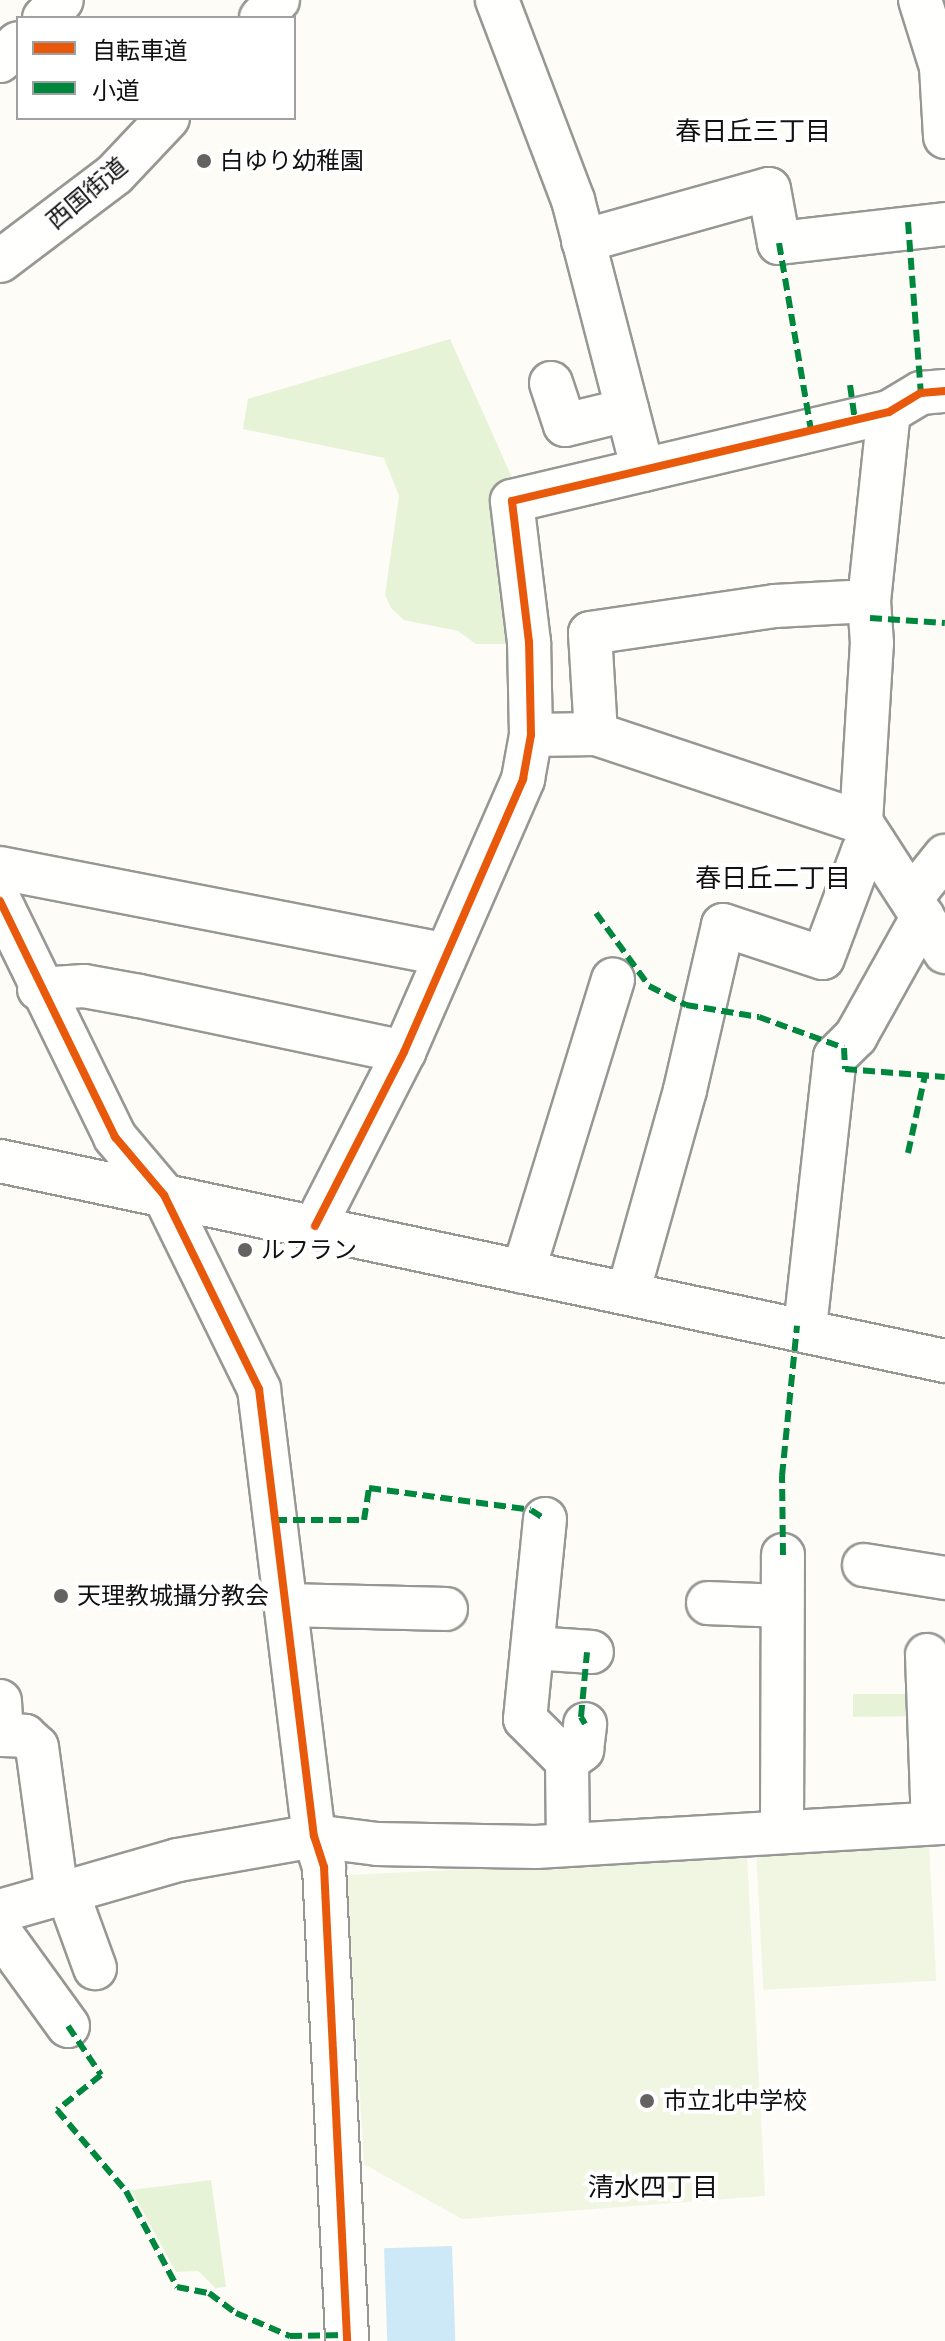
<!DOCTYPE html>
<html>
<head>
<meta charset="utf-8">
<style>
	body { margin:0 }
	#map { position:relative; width:945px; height:2341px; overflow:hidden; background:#fdfcf7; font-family:Lora,"Noto Sans JP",serif }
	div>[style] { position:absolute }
	.green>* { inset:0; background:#e7f3d7 }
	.pitch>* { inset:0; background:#f0f6e1; transform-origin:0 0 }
	.water>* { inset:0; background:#cde8f7; transform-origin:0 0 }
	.roads { filter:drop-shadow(2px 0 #979795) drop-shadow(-2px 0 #979795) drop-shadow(0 2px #979795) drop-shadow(0 -2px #979795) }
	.minor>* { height:42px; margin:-21px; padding:0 21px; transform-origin:21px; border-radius:21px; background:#fffffe }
	.quiet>* { height:6px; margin-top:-3px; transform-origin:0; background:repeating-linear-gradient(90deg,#00873e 0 12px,transparent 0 18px) }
	.cycleway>* { height:8px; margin:-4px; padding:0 4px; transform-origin:4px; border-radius:4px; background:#e8590c }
	.dots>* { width:22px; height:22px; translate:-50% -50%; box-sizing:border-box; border:4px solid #fff; border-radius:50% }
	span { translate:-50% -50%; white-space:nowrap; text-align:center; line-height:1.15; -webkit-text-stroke:8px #fff; paint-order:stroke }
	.poi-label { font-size:24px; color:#111 }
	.left { translate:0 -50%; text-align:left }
	.street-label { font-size:24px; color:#111 }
	.neighbourhood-label { font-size:26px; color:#111 }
	.legend { position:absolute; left:16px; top:16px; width:280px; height:104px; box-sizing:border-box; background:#fff; border:2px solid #a0a0a0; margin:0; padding:10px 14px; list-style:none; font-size:24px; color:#111 }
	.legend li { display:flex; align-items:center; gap:16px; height:40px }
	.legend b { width:40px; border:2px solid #a0a0a0 }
</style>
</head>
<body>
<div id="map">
	<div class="green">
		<div style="clip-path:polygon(450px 339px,518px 491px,522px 644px,476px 644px,458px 631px,404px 620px,391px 608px,385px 595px,399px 496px,384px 458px,243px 429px,248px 399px)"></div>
		<div style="clip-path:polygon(853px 1694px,924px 1694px,914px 1716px,853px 1717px)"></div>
		<div style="clip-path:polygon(211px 2180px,226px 2287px,215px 2288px,198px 2271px,176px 2272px,131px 2190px)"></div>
	</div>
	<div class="pitch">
		<div style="left:929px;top:1844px;width:137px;height:173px;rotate:87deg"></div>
		<div style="clip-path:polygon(747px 1856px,765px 2196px,462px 2219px,364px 2164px,347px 1875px)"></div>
	</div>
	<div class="water">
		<div style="left:452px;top:2246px;width:95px;height:68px;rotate:88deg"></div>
	</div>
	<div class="roads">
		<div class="minor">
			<div style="left:497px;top:0;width:214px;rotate:69.2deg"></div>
			<div style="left:573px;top:200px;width:279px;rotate:75.5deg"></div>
			<div style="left:920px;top:0;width:70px;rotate:72.6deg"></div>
			<div style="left:941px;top:67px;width:70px;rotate:86.7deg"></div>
			<div style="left:44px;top:18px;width:25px;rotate:-45deg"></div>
			<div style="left:261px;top:18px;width:25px;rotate:-47deg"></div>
			<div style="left:0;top:61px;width:25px;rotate:-45deg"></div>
			<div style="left:583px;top:241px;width:193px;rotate:-15.6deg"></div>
			<div style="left:769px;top:189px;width:55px;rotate:79.5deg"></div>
			<div style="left:779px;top:243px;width:167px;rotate:-6.5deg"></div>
			<div style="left:0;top:261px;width:144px;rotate:-37.1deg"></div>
			<div style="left:115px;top:174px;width:77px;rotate:-46.6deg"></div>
			<div style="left:551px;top:383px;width:44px;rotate:71.6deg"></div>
			<div style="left:565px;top:425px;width:64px;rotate:-13.6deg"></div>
			<div style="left:596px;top:734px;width:101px;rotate:-93.4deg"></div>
			<div style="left:590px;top:633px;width:187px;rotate:-8.3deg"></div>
			<div style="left:775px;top:606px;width:94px;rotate:-3deg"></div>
			<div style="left:531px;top:735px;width:65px;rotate:-0.9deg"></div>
			<div style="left:596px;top:734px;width:279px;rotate:18.4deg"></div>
			<div style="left:861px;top:822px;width:155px;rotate:57.1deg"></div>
			<div style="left:861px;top:822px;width:179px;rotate:-86.5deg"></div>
			<div style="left:872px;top:643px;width:42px;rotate:-94.1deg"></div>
			<div style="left:869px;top:601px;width:190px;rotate:-84deg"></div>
			<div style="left:0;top:868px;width:454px;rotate:11deg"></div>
			<div style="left:912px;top:897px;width:53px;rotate:-51.2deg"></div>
			<div style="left:0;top:901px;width:263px;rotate:64deg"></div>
			<div style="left:115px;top:1137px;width:76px;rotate:49.8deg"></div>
			<div style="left:164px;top:1195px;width:216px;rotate:63.9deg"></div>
			<div style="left:259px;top:1389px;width:450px;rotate:83deg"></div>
			<div style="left:314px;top:1836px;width:33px;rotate:72deg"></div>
			<div style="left:324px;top:1867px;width:475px;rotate:87.2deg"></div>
			<div style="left:39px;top:989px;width:45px;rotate:-3.8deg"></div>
			<div style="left:84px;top:986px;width:56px;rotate:10.3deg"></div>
			<div style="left:139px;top:996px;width:271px;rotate:11.9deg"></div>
			<div style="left:0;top:1161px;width:966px;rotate:11.95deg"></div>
			<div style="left:315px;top:1226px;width:195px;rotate:-62.9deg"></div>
			<div style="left:404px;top:1052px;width:298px;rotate:-66.4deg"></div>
			<div style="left:523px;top:779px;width:45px;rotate:-79.7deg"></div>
			<div style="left:531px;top:735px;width:93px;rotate:-91.2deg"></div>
			<div style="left:529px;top:642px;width:142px;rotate:-96.9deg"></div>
			<div style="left:512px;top:501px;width:387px;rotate:-13.3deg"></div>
			<div style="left:889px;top:412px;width:37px;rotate:-31deg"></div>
			<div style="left:921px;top:393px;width:24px;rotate:-5deg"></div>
			<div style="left:523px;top:1272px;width:306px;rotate:-72.9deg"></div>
			<div style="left:628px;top:1293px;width:211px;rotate:-74.3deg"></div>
			<div style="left:685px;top:1090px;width:169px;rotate:-77deg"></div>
			<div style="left:723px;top:925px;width:105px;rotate:18.3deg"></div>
			<div style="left:823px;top:958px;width:114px;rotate:-69.5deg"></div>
			<div style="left:863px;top:851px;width:14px;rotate:-34deg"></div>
			<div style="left:805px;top:1328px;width:273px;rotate:-83.7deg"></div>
			<div style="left:835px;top:1057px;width:30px;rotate:-45deg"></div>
			<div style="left:856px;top:1036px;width:137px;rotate:-60.8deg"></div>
			<div style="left:545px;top:1519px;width:201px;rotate:95.7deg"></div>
			<div style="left:525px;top:1719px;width:59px;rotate:45deg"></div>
			<div style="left:567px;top:1761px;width:83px;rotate:89.3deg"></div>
			<div style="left:864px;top:1565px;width:82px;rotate:9.1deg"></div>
			<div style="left:708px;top:1603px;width:74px;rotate:2.3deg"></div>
			<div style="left:286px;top:1605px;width:160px;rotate:1.4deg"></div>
			<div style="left:533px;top:1648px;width:59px;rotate:3.9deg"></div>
			<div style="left:927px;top:1655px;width:168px;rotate:88deg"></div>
			<div style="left:0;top:1701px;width:34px;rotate:87deg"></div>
			<div style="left:2px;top:1735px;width:23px;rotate:2deg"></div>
			<div style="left:25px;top:1736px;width:16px;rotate:43deg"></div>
			<div style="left:37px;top:1747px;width:149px;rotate:82.3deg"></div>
			<div style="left:567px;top:1761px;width:19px;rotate:-36deg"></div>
			<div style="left:582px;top:1750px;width:26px;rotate:-83deg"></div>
			<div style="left:782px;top:1832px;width:277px;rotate:-89.8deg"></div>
			<div style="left:68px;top:1894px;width:79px;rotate:70deg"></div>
			<div style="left:0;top:1911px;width:185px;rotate:-16deg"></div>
			<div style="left:178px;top:1860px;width:138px;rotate:-10deg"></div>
			<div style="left:314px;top:1836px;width:64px;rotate:7.2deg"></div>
			<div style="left:377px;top:1844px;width:159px;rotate:1.1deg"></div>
			<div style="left:536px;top:1847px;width:410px;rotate:-3.4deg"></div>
			<div style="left:0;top:1932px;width:116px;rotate:54.1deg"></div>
		</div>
	</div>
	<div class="quiet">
		<div style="left:908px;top:222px;width:171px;rotate:85.7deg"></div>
		<div style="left:779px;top:243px;width:190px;rotate:80.3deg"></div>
		<div style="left:850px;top:385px;width:35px;rotate:82deg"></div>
		<div style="left:870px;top:618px;width:75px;rotate:3.8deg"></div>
		<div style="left:596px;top:913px;width:90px;rotate:54deg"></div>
		<div style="left:649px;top:986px;width:42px;rotate:27.2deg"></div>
		<div style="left:686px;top:1005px;width:74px;rotate:9.3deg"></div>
		<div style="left:759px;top:1017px;width:90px;rotate:20deg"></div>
		<div style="left:844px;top:1048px;width:21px;rotate:87deg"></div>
		<div style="left:845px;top:1069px;width:100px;rotate:4.6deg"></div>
		<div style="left:908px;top:1153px;width:80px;rotate:-77.7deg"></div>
		<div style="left:275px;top:1520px;width:89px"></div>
		<div style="left:364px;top:1520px;width:32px;rotate:-81deg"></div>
		<div style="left:369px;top:1488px;width:163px;rotate:7.7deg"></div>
		<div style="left:531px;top:1510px;width:17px;rotate:33deg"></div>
		<div style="left:783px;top:1555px;width:79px;rotate:-90.7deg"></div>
		<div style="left:782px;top:1476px;width:151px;rotate:-84.3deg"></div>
		<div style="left:585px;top:1724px;width:8px;rotate:-120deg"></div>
		<div style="left:581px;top:1717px;width:65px;rotate:-84.7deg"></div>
		<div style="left:68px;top:2026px;width:59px;rotate:56deg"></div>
		<div style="left:101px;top:2075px;width:56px;rotate:141.5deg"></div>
		<div style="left:57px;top:2110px;width:106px;rotate:49.6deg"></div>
		<div style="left:126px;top:2191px;width:109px;rotate:62deg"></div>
		<div style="left:177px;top:2287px;width:33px;rotate:11deg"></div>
		<div style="left:209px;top:2293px;width:34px;rotate:37deg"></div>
		<div style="left:236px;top:2313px;width:59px;rotate:23.1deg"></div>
		<div style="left:290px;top:2336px;width:57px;rotate:-1deg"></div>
	</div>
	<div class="cycleway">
		<div style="left:0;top:901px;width:263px;rotate:64deg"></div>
		<div style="left:115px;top:1137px;width:76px;rotate:49.8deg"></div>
		<div style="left:164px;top:1195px;width:216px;rotate:63.9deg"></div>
		<div style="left:259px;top:1389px;width:450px;rotate:83deg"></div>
		<div style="left:314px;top:1836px;width:33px;rotate:72deg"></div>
		<div style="left:324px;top:1867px;width:475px;rotate:87.2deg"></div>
		<div style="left:315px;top:1226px;width:195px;rotate:-62.9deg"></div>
		<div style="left:404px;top:1052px;width:298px;rotate:-66.4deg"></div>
		<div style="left:523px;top:779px;width:45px;rotate:-79.7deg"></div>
		<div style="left:531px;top:735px;width:93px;rotate:-91.2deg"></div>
		<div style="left:529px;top:642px;width:142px;rotate:-96.9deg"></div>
		<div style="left:512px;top:501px;width:387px;rotate:-13.3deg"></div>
		<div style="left:889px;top:412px;width:37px;rotate:-31deg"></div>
		<div style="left:921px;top:393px;width:24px;rotate:-5deg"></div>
	</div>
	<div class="dots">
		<div style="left:204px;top:161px;background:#646362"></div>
		<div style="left:245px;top:1250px;background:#646362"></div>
		<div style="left:61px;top:1596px;background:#646362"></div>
		<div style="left:647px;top:2101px;background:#646362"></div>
	</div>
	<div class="poi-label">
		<span class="left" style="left:220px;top:161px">白ゆり幼稚園</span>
		<span class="left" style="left:261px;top:1250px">ルフラン</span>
		<span class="left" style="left:77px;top:1596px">天理教城攝分教会</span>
		<span class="left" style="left:663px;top:2101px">市立北中学校</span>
	</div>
	<div class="street-label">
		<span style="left:87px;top:193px;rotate:-40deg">西国街道</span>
	</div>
	<div class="neighbourhood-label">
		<span style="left:753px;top:131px">春日丘三丁目</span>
		<span style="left:773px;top:878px">春日丘二丁目</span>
		<span style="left:653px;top:2187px">清水四丁目</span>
	</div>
	<ul class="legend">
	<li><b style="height:10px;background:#e8590c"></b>自転車道</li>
	<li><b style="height:10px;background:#00873e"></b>小道</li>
	</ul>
</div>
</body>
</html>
